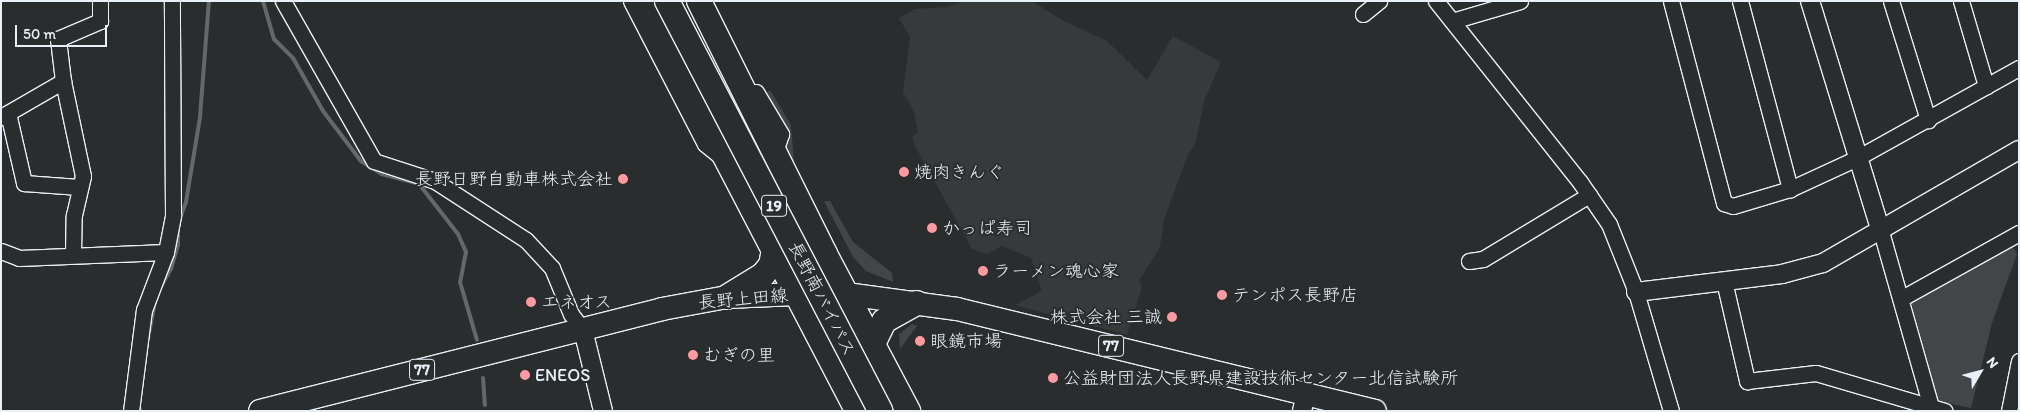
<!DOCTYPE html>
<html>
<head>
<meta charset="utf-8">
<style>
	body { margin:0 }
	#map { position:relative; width:2020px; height:412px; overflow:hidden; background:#2a2d2e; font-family:Itim,"Klee One",sans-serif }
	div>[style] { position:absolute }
	.built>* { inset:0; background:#363a3b }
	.green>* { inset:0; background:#424648 }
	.stream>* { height:4px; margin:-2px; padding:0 2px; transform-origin:2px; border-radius:2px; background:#63686b }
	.roads { filter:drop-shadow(1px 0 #e8f1f8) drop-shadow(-1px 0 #e8f1f8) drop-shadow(0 1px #e8f1f8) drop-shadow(0 -1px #e8f1f8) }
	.minor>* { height:15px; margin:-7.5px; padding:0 7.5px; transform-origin:7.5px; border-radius:7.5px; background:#2a2d2e }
	.tertiary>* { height:18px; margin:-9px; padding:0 9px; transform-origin:9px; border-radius:9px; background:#2a2d2e }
	.primary>* { height:22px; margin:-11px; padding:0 11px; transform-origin:11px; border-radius:11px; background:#2a2d2e }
	.trunk>* { height:24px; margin:-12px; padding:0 12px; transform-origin:12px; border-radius:12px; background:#2a2d2e }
	.bridges { filter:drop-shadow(1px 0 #e8f1f8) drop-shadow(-1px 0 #e8f1f8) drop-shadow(0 1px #e8f1f8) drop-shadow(0 -1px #e8f1f8) }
	.trunk-bridge>* { height:24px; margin:-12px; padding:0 12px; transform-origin:12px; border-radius:12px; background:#2a2d2e }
	.dots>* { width:14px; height:14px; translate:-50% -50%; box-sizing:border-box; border:2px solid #2a2d2e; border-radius:50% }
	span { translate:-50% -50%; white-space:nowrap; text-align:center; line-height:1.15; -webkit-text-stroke:4px #2a2d2e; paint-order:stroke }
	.shield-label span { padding:1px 4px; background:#2a2d2e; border:1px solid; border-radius:4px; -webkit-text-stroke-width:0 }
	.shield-label { font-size:16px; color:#e8f1f8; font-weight:700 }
	.poi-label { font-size:18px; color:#e8f1f8 }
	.left { translate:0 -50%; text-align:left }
	.right { translate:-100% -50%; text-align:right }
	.street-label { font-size:18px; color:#e8f1f8 }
	.frame { position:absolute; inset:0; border:2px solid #e8f1f8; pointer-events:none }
	.north { position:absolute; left:1955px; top:347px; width:50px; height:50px; -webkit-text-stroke:4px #2a2d2e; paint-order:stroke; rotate:53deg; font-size:14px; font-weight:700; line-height:20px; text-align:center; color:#e8f1f8 }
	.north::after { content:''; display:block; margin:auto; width:18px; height:22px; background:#e8f1f8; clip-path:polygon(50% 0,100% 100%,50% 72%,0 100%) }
	.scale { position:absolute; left:15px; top:25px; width:92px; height:22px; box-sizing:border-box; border:2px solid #e8f1f8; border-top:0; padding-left:6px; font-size:15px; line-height:18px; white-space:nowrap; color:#e8f1f8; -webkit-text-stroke:4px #2a2d2e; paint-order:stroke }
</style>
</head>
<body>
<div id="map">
	<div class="built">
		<div style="clip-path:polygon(964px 1px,1032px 1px,1062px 20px,1107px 41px,1147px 80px,1173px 36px,1221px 62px,1204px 101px,1195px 145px,1188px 154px,1164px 220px,1160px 247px,1139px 281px,1142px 287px,1127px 335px,1015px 305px,1042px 291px,1031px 258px,1002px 246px,987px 254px,972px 249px,914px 144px,912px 137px,918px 132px,914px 111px,903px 92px,910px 37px,899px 18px,915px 9px,948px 7px)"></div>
	</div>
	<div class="green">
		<div style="clip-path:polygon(770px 90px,791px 125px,794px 162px,787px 166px,786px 140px,763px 94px)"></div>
		<div style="clip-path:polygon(824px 201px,830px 201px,853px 242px,892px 273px,893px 282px,866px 271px,853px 257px)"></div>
		<div style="clip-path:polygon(2012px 245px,2017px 254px,1992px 323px,1971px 408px,1938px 401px,1910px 299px)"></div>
		<div style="clip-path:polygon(912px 324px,917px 326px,900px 349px,899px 334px)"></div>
	</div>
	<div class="stream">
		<div style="left:263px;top:1px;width:40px;rotate:74deg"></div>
		<div style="left:274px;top:39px;width:27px;rotate:45deg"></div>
		<div style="left:293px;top:58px;width:61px;rotate:60.5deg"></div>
		<div style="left:323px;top:111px;width:63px;rotate:52.8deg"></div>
		<div style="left:361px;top:161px;width:25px;rotate:32deg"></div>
		<div style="left:382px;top:174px;width:38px;rotate:15deg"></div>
		<div style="left:419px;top:184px;width:63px;rotate:52deg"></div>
		<div style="left:458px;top:234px;width:20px;rotate:66deg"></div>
		<div style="left:466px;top:252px;width:31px;rotate:101deg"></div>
		<div style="left:460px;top:282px;width:60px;rotate:73.7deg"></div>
		<div style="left:158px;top:292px;width:26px;rotate:-61deg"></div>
		<div style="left:171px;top:269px;width:25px;rotate:-74deg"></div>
		<div style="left:178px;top:245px;width:22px;rotate:-90deg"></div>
		<div style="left:178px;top:223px;width:22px;rotate:-69deg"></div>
		<div style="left:186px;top:202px;width:86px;rotate:-80.6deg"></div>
		<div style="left:200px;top:117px;width:116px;rotate:-85.6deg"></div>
		<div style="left:148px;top:338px;width:38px;rotate:-79deg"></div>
		<div style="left:483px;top:378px;width:27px;rotate:86deg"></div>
		<div style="left:137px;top:404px;width:8px;rotate:60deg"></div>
	</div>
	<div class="roads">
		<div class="minor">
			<div style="left:283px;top:1px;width:184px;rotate:60.4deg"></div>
			<div style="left:374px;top:161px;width:64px;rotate:18.2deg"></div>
			<div style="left:435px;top:181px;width:108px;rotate:33deg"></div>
			<div style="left:526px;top:240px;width:38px;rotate:47deg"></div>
			<div style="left:552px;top:268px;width:50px;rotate:67.6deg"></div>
			<div style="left:571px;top:314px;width:20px;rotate:53deg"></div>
			<div style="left:631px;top:1px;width:161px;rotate:62.6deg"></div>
			<div style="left:705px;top:144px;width:19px;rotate:39deg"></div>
			<div style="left:1436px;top:1px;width:231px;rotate:51.5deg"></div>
			<div style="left:1580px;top:182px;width:51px;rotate:55.4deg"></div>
			<div style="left:1609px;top:224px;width:73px;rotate:68.3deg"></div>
			<div style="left:1636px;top:292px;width:124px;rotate:73.6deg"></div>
			<div style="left:1671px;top:1px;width:209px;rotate:75.3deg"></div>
			<div style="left:1724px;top:203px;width:9px;rotate:18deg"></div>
			<div style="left:1733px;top:206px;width:59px;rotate:-16.6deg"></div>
			<div style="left:1790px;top:189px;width:74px;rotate:-24.8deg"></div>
			<div style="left:1857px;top:158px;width:185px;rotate:-29.1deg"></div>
			<div style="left:1740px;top:1px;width:195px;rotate:75.1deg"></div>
			<div style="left:1891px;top:1px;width:125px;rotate:72.7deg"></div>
			<div style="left:1961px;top:1px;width:89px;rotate:73.6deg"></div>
			<div style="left:1363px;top:14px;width:21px;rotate:-39deg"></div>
			<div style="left:1452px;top:21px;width:71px;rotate:-16.4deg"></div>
			<div style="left:756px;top:92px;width:49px;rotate:59.2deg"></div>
			<div style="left:781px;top:134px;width:18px;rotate:109deg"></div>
			<div style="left:8px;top:113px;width:72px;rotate:77.1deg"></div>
			<div style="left:24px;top:183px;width:55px;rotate:4.2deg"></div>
			<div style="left:1px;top:117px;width:72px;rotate:-30.1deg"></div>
			<div style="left:1880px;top:228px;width:186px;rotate:74.1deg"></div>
			<div style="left:1px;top:251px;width:19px;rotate:21deg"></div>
			<div style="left:19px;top:258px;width:147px;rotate:-2.3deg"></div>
			<div style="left:73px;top:254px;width:39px;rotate:-89deg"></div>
			<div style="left:74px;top:215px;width:40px;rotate:-77deg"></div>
			<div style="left:83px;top:176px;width:97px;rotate:-101.9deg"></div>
			<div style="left:63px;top:81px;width:42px;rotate:-96.8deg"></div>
			<div style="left:58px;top:39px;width:46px;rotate:-23.2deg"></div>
			<div style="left:100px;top:21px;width:20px;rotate:-90deg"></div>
			<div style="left:1469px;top:261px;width:14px;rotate:-8deg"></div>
			<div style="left:1483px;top:259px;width:124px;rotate:-31.1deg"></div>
			<div style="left:1724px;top:281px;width:103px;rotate:77deg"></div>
			<div style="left:1747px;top:381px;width:69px;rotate:-6.6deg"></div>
			<div style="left:1816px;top:373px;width:134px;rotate:16.4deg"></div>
			<div style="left:1902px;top:298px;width:134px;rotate:-29.1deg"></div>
			<div style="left:131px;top:411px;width:102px;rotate:-82.7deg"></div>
			<div style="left:144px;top:310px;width:62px;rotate:-69.2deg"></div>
			<div style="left:166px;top:252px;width:38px;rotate:-79deg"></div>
			<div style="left:173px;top:215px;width:214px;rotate:-90.3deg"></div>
			<div style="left:2009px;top:411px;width:51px;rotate:-78.7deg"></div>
		</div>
		<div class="tertiary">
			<div style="left:1810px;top:1px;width:238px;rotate:72.9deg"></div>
			<div style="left:1636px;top:292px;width:147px;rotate:-7deg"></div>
			<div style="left:1782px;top:274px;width:42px;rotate:-15deg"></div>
			<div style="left:1823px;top:263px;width:226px;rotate:-30deg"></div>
			<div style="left:583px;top:330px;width:83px;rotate:76.1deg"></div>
			<div style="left:1302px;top:411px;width:18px;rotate:-77deg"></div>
		</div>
		<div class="primary">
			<div style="left:260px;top:411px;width:415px;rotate:-14.2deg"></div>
			<div style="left:662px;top:309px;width:66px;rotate:-10.5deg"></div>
			<div style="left:727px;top:297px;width:70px;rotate:-2.5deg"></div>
			<div style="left:797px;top:294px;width:49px"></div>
			<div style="left:846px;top:294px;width:112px;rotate:7.7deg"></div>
			<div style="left:957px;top:309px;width:430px;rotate:13.7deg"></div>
		</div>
		<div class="trunk">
			<div style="left:644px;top:1px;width:462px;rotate:62.5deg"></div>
			<div style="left:699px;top:1px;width:283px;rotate:63.5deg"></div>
			<div style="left:825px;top:254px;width:178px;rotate:62.1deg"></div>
			<div style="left:727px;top:297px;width:42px;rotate:-31.4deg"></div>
			<div style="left:763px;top:275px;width:13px;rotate:-51deg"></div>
			<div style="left:771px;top:265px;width:16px;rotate:-79deg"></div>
			<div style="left:873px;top:344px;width:25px;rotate:-64deg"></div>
			<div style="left:884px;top:321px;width:37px;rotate:-29deg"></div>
		</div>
	</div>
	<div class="bridges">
		<div class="trunk-bridge">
			<div style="left:667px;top:1px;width:462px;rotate:62.5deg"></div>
		</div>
	</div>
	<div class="dots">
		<div style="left:904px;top:172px;background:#ff9aa2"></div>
		<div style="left:623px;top:179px;background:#ff9aa2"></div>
		<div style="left:932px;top:228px;background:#ff9aa2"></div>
		<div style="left:983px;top:271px;background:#ff9aa2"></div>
		<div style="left:1222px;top:295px;background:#ff9aa2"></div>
		<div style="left:531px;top:302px;background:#ff9aa2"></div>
		<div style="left:1172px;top:317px;background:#ff9aa2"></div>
		<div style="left:920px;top:341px;background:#ff9aa2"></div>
		<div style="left:693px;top:355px;background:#ff9aa2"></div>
		<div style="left:525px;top:375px;background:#ff9aa2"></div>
		<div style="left:1053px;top:378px;background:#ff9aa2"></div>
	</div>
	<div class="shield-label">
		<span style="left:774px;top:206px">19</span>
		<span style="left:1111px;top:346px">77</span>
		<span style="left:422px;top:370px">77</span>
	</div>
	<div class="poi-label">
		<span class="left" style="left:914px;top:172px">焼肉きんぐ</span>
		<span class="right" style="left:613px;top:179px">長野日野自動車株式会社</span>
		<span class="left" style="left:942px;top:228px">かっぱ寿司</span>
		<span class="left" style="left:993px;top:271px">ラーメン魂心家</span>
		<span class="left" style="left:1232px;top:295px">テンポス長野店</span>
		<span class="left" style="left:541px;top:302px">エネオス</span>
		<span class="right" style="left:1162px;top:317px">株式会社 三誠</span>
		<span class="left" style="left:930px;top:341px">眼鏡市場</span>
		<span class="left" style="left:703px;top:355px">むぎの里</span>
		<span class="left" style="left:535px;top:375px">ENEOS</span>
		<span class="left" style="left:1063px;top:378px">公益財団法人長野県建設技術センター北信試験所</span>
	</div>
	<div class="street-label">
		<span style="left:743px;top:299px;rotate:-5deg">長野上田線</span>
		<span style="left:822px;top:299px;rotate:63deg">長野南バイパス</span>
	</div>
	<div class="frame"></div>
	<div class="north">N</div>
	<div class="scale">50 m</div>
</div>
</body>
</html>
